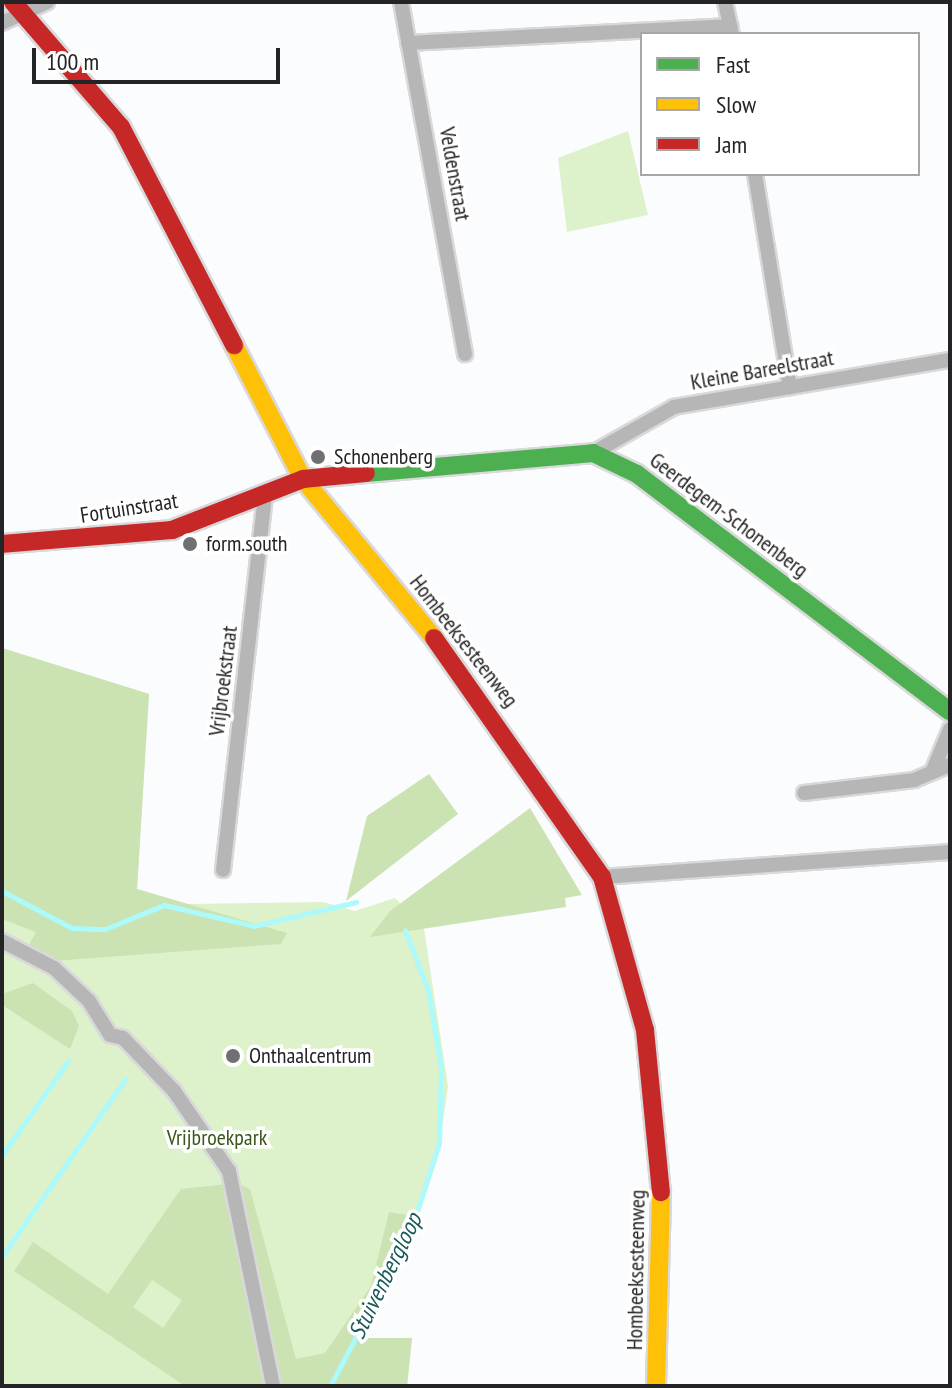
<!DOCTYPE html>
<html>
<head>
<meta charset="utf-8">
<style>
	body { margin:0 }
	#map { position:relative; width:952px; height:1388px; overflow:hidden; background:#fbfcfd; font-family:"PT Sans Narrow",sans-serif }
	div>[style] { position:absolute }
	.green>* { inset:0; background:#ddf1cb }
	.forest>* { inset:0; background:#cbe3b2 }
	.stream>* { height:5px; margin:-2.5px; padding:0 2.5px; transform-origin:2.5px; border-radius:2.5px; background:#acfafc }
	.roads { filter:drop-shadow(2px 0 #d9d9db) drop-shadow(-2px 0 #d9d9db) drop-shadow(0 2px #d9d9db) drop-shadow(0 -2px #d9d9db) }
	.street>* { height:14px; margin:-7px; padding:0 7px; transform-origin:7px; border-radius:7px; background:#b7b6b6 }
	.fast>* { height:18px; margin:-9px; padding:0 9px; transform-origin:9px; border-radius:9px; background:#4caf50 }
	.slow>* { height:18px; margin:-9px; padding:0 9px; transform-origin:9px; border-radius:9px; background:#ffc107 }
	.jam>* { height:18px; margin:-9px; padding:0 9px; transform-origin:9px; border-radius:9px; background:#c62828 }
	.dots>* { width:22px; height:22px; translate:-50% -50%; box-sizing:border-box; border:4px solid #fff; border-radius:50% }
	span { translate:-50% -50%; white-space:nowrap; text-align:center; line-height:1.15; -webkit-text-stroke:7px #fff; paint-order:stroke }
	.street-label { font-size:22px; color:#242426 }
	.poi-label { font-size:22px; color:#242426 }
	.left { translate:0 -50%; text-align:left }
	.park-label { font-size:22px; color:#3b5618 }
	.water-label { font-size:24px; color:#1a5a5b; font-style:italic }
	.frame { position:absolute; inset:0; border:4px solid #242426; pointer-events:none }
	.legend { position:absolute; left:640px; top:32px; width:280px; height:144px; box-sizing:border-box; background:#fff; border:2px solid #a7a7a8; margin:0; padding:10px 14px; list-style:none; font-size:24px; color:#242426 }
	.legend li { display:flex; align-items:center; gap:16px; height:40px }
	.legend b { width:40px; border:2px solid #a7a7a8 }
	.scale { position:absolute; left:32px; top:48px; width:248px; height:36px; box-sizing:border-box; border:4px solid #242426; border-top:0; padding-left:10px; font-size:24px; line-height:28px; white-space:nowrap; color:#242426; -webkit-text-stroke:6px #fff; paint-order:stroke }
</style>
</head>
<body>
<div id="map">
	<div class="green">
		<div style="clip-path:polygon(628px 131px,648px 215px,567px 232px,558px 158px)"></div>
		<div style="clip-path:polygon(2px 648px,149px 694px,137px 889px,187px 904px,323px 902px,355px 911px,395px 898px,424px 929px,448px 1086px,438px 1157px,414px 1230px,354px 1338px,412px 1338px,407px 1386px,2px 1386px)"></div>
	</div>
	<div class="forest">
		<div style="clip-path:polygon(2px 648px,149px 694px,137px 889px,287px 933px,281px 944px,53px 961px,28px 947px,36px 932px,2px 919px)"></div>
		<div style="clip-path:polygon(429px 774px,458px 814px,346px 901px,367px 816px)"></div>
		<div style="clip-path:polygon(530px 808px,582px 895px,565px 898px,566px 907px,370px 937px,390px 911px)"></div>
		<div style="clip-path:polygon(33px 983px,72px 1011px,79px 1026px,70px 1049px,2px 1005px,2px 994px)"></div>
		<div style="clip-path:polygon(evenodd,237px 1183px,250px 1189px,296px 1359px,325px 1353px,371px 1286px,389px 1212px,419px 1217px,354px 1338px,412px 1338px,407px 1386px,185px 1386px,14px 1271px,33px 1242px,108px 1294px,181px 1189px,237px 1183px,152px 1280px,182px 1300px,163px 1328px,133px 1307px,152px 1280px)"></div>
	</div>
	<div class="stream">
		<div style="left:2px;top:891px;width:79px;rotate:27.9deg"></div>
		<div style="left:72px;top:928px;width:33px;rotate:2deg"></div>
		<div style="left:105px;top:929px;width:64px;rotate:-22.1deg"></div>
		<div style="left:164px;top:905px;width:92px;rotate:13.1deg"></div>
		<div style="left:254px;top:926px;width:105px;rotate:-13.2deg"></div>
		<div style="left:2px;top:1155px;width:115px;rotate:-54.9deg"></div>
		<div style="left:2px;top:1256px;width:215px;rotate:-55.1deg"></div>
		<div style="left:330px;top:1386px;width:170px;rotate:-62.2deg"></div>
		<div style="left:409px;top:1236px;width:98px;rotate:-72.1deg"></div>
		<div style="left:439px;top:1143px;width:75px;rotate:-88.5deg"></div>
		<div style="left:441px;top:1068px;width:79px;rotate:-99.5deg"></div>
		<div style="left:428px;top:990px;width:64px;rotate:-111deg"></div>
	</div>
	<div class="roads">
		<div class="street">
			<div style="left:401px;top:2px;width:358px;rotate:79.7deg"></div>
			<div style="left:725px;top:2px;width:33px;rotate:78deg"></div>
			<div style="left:2px;top:23px;width:50px;rotate:-25deg"></div>
			<div style="left:408px;top:43px;width:323px;rotate:-3deg"></div>
			<div style="left:755px;top:174px;width:216px;rotate:80.7deg"></div>
			<div style="left:593px;top:453px;width:93px;rotate:-29.6deg"></div>
			<div style="left:674px;top:407px;width:280px;rotate:-9.7deg"></div>
			<div style="left:933px;top:770px;width:44px;rotate:-67.5deg"></div>
			<div style="left:804px;top:793px;width:111px;rotate:-6.7deg"></div>
			<div style="left:914px;top:780px;width:39px;rotate:-23deg"></div>
			<div style="left:223px;top:870px;width:376px;rotate:-83.6deg"></div>
			<div style="left:602px;top:877px;width:349px;rotate:-4.1deg"></div>
			<div style="left:2px;top:941px;width:59px;rotate:27.4deg"></div>
			<div style="left:54px;top:968px;width:48px;rotate:43.3deg"></div>
			<div style="left:89px;top:1001px;width:40px;rotate:58deg"></div>
			<div style="left:110px;top:1035px;width:13px;rotate:13deg"></div>
			<div style="left:123px;top:1038px;width:74px;rotate:46.1deg"></div>
			<div style="left:174px;top:1091px;width:97px;rotate:55.5deg"></div>
			<div style="left:229px;top:1171px;width:219px;rotate:78.4deg"></div>
		</div>
		<div class="fast">
			<div style="left:366px;top:473px;width:228px;rotate:-5deg"></div>
			<div style="left:593px;top:453px;width:49px;rotate:25.5deg"></div>
			<div style="left:637px;top:474px;width:393px;rotate:37.2deg"></div>
		</div>
		<div class="slow">
			<div style="left:234px;top:345px;width:151px;rotate:62.8deg"></div>
			<div style="left:303px;top:479px;width:206px;rotate:50.5deg"></div>
			<div style="left:656px;top:1386px;width:194px;rotate:-88.5deg"></div>
		</div>
		<div class="jam">
			<div style="left:13px;top:2px;width:165px;rotate:49.2deg"></div>
			<div style="left:121px;top:127px;width:246px;rotate:62.6deg"></div>
			<div style="left:2px;top:544px;width:171px;rotate:-4.7deg"></div>
			<div style="left:172px;top:530px;width:141px;rotate:-21.3deg"></div>
			<div style="left:303px;top:479px;width:63px;rotate:-5.4deg"></div>
			<div style="left:434px;top:638px;width:292px;rotate:54.9deg"></div>
			<div style="left:602px;top:877px;width:159px;rotate:74.3deg"></div>
			<div style="left:645px;top:1030px;width:163px;rotate:84.4deg"></div>
		</div>
	</div>
	<div class="dots">
		<div style="left:318px;top:457px;background:#6f7071"></div>
		<div style="left:190px;top:544px;background:#6f7071"></div>
		<div style="left:233px;top:1056px;background:#6f7071"></div>
	</div>
	<div class="street-label">
		<span style="left:455px;top:174px;rotate:80deg">Veldenstraat</span>
		<span style="left:762px;top:370px;rotate:-10deg">Kleine Bareelstraat</span>
		<span style="left:129px;top:508px;rotate:-9deg">Fortuinstraat</span>
		<span style="left:729px;top:515px;rotate:37deg">Geerdegem-Schonenberg</span>
		<span style="left:464px;top:641px;rotate:52deg">Hombeeksesteenweg</span>
		<span style="left:223px;top:681px;rotate:-83deg">Vrijbroekstraat</span>
		<span style="left:636px;top:1270px;rotate:-89deg">Hombeeksesteenweg</span>
	</div>
	<div class="poi-label">
		<span class="left" style="left:334px;top:457px">Schonenberg</span>
		<span class="left" style="left:206px;top:544px">form.south</span>
		<span class="left" style="left:249px;top:1056px">Onthaalcentrum</span>
	</div>
	<div class="park-label">
		<span style="left:217px;top:1138px">Vrijbroekpark</span>
	</div>
	<div class="water-label">
		<span style="left:385px;top:1276px;rotate:-64deg">Stuivenbergloop</span>
	</div>
	<div class="frame"></div>
	<ul class="legend">
	<li><b style="height:10px;background:#4caf50"></b>Fast</li>
	<li><b style="height:10px;background:#ffc107"></b>Slow</li>
	<li><b style="height:10px;background:#c62828"></b>Jam</li>
	</ul>
	<div class="scale">100 m</div>
</div>
</body>
</html>
